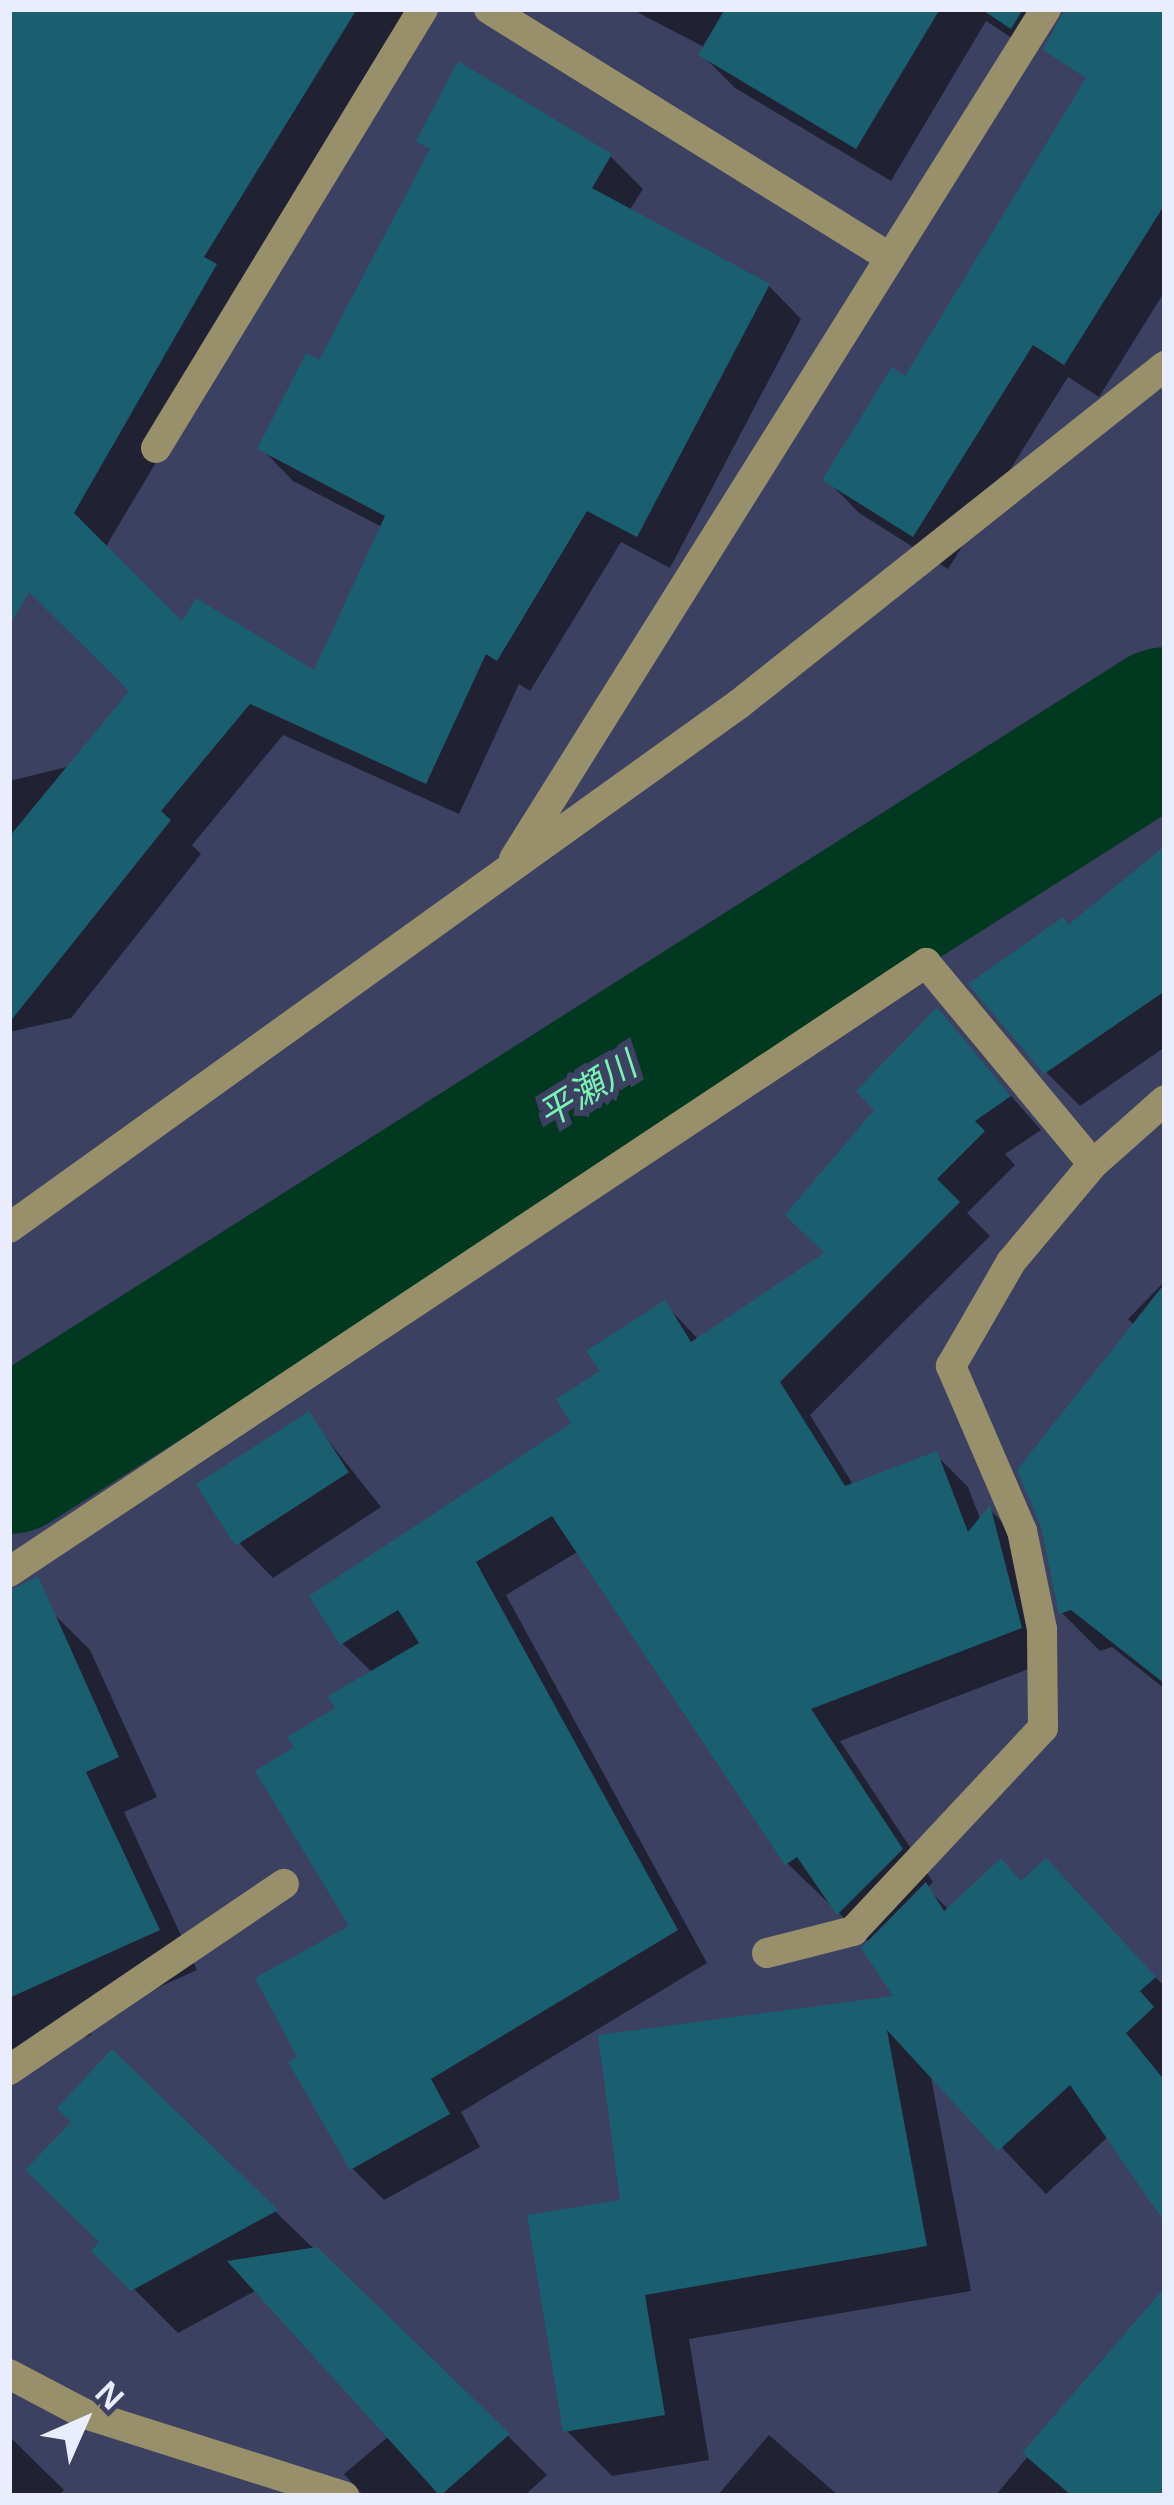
<!DOCTYPE html>
<html>
<head>
<meta charset="utf-8">
<style>
	body { margin:0 }
	#map { position:relative; width:1174px; height:2505px; overflow:hidden; background:#3c4061; font-family:Helvetica,"Noto Sans JP",sans-serif }
	div>[style] { position:absolute }
	.shadow>* { inset:0; background:#0007 }
	.river>* { height:153px; margin:-76.5px; padding:0 76.5px; transform-origin:76.5px; border-radius:76.5px; background:#003920 }
	.building>* { inset:0; background:#1a5f70; transform-origin:0 0 }
	.minor>* { height:30px; margin:-15px; padding:0 15px; transform-origin:15px; border-radius:15px; background:#97906a }
	span { translate:-50% -50%; white-space:nowrap; text-align:center; line-height:1.15; -webkit-text-stroke:12px #3c4061; paint-order:stroke }
	.water-label { font-size:36px; color:#76f5b2; font-style:italic }
	.frame { position:absolute; inset:0; border:12px solid #eaedfe; pointer-events:none }
	.north { position:absolute; left:24px; top:2361px; width:120px; height:120px; -webkit-text-stroke:9px #3c4061; paint-order:stroke; rotate:45deg; font-size:33px; font-weight:700; line-height:48px; text-align:center; color:#eaedfe }
	.north::after { content:''; display:block; margin:auto; width:42px; height:54px; background:#eaedfe; clip-path:polygon(50% 0,100% 100%,50% 72%,0 100%) }
</style>
</head>
<body>
<div id="map">
	<div class="shadow">
		<div style="clip-path:polygon(16px 9px,426px 9px,105px 548px,183px 626px,315px 674px,382px 527px,293px 481px,261px 448px,320px 364px,432px 152px,420px 140px,610px 156px,643px 189px,629px 211px,769px 286px,801px 319px,670px 568px,621px 542px,530px 691px,519px 684px,459px 814px,283px 735px,192px 845px,201px 854px,71px 1018px,9px 1032px,9px 781px,71px 766px,133px 691px,9px 567px,9px 22px)"></div>
		<div style="clip-path:polygon(631px 9px,1044px 9px,1021px 44px,986px 21px,891px 181px,735px 88px,702px 55px,706px 48px)"></div>
		<div style="clip-path:polygon(1145px 9px,1165px 9px,1165px 291px,1099px 397px,1068px 377px,948px 569px,859px 513px,826px 479px,906px 380px)"></div>
		<div style="clip-path:polygon(1165px 855px,1165px 1047px,1080px 1106px,1046px 1072px,1069px 928px)"></div>
		<div style="clip-path:polygon(937px 1011px,1041px 1130px,1005px 1154px,1015px 1165px,967px 1213px,990px 1236px,810px 1415px,854px 1486px,936px 1455px,968px 1487px,981px 1521px,990px 1510px,1021px 1541px,1052px 1660px,840px 1741px,933px 1882px,927px 1888px,949px 1910px,1022px 1884px,1046px 1862px,1165px 1987px,1165px 2218px,1109px 2136px,1046px 2194px,930px 2072px,971px 2291px,689px 2339px,709px 2460px,612px 2476px,566px 2430px,624px 2203px,899px 1998px,870px 1943px,787px 1863px,579px 1551px,506px 1595px,707px 1963px,461px 2112px,480px 2147px,384px 2200px,352px 2168px,353px 1927px,298px 1748px,373px 1673px,342px 1643px,575px 1424px,604px 1372px,665px 1304px,699px 1340px,828px 1254px,879px 1110px)"></div>
		<div style="clip-path:polygon(1165px 1281px,1165px 1689px,1112px 1647px,1100px 1651px,1062px 1613px,1135px 1326px,1128px 1319px)"></div>
		<div style="clip-path:polygon(308px 1415px,381px 1507px,273px 1578px,240px 1544px)"></div>
		<div style="clip-path:polygon(51px 1611px,90px 1650px,157px 1797px,124px 1812px,197px 1970px,79px 2023px,92px 2035px,9px 2058px,9px 1630px)"></div>
		<div style="clip-path:polygon(112px 2054px,508px 2436px,547px 2475px,524px 2496px,364px 2496px,344px 2474px,389px 2436px,257px 2290px,178px 2333px,96px 2251px,103px 2243px,75px 2122px)"></div>
		<div style="clip-path:polygon(1165px 2292px,1165px 2496px,995px 2496px)"></div>
		<div style="clip-path:polygon(769px 2435px,839px 2496px,717px 2496px)"></div>
		<div style="clip-path:polygon(9px 2436px,64px 2490px,59px 2496px,9px 2496px)"></div>
	</div>
	<div class="river">
		<div style="left:9px;top:1457px;width:1369px;rotate:-32.41deg"></div>
	</div>
	<div class="building">
		<div style="clip-path:polygon(9px 9px,357px 9px,204px 257px,217px 264px,74px 513px,182px 621px,196px 598px,314px 670px,385px 516px,257px 449px,306px 353px,319px 360px,430px 149px,416px 141px,458px 61px,612px 154px,592px 188px,770px 284px,637px 537px,587px 511px,497px 661px,486px 654px,426px 784px,250px 704px,161px 811px,171px 820px,9px 1023px,9px 837px,129px 691px,29px 592px,9px 626px)"></div>
		<div style="clip-path:polygon(725px 9px,940px 9px,856px 149px,698px 55px)"></div>
		<div style="clip-path:polygon(981px 9px,1023px 9px,1011px 29px)"></div>
		<div style="clip-path:polygon(1065px 9px,1165px 9px,1165px 204px,1064px 365px,1033px 345px,913px 537px,822px 480px,892px 367px,905px 376px,1086px 78px,1043px 50px)"></div>
		<div style="clip-path:polygon(1165px 846px,1165px 991px,1044px 1074px,968px 984px,1063px 917px,1068px 925px)"></div>
		<div style="clip-path:polygon(937px 1007px,1011px 1096px,975px 1121px,985px 1131px,937px 1179px,960px 1202px,780px 1382px,845px 1486px,937px 1451px,968px 1532px,990px 1505px,1022px 1628px,811px 1709px,903px 1849px,837px 1915px,797px 1857px,785px 1865px,552px 1516px,476px 1562px,678px 1930px,431px 2079px,450px 2114px,350px 2170px,288px 2062px,297px 2057px,255px 1978px,349px 1926px,255px 1771px,294px 1747px,287px 1737px,335px 1708px,328px 1696px,419px 1643px,398px 1610px,340px 1645px,309px 1596px,571px 1423px,556px 1399px,600px 1371px,586px 1351px,665px 1300px,691px 1342px,824px 1253px,785px 1215px,874px 1110px,856px 1091px)"></div>
		<div style="clip-path:polygon(1165px 1283px,1165px 1684px,1071px 1610px,1059px 1614px,1041px 1527px,1017px 1470px)"></div>
		<div style="left:309px;top:1411px;width:73px;height:135px;rotate:57deg"></div>
		<div style="clip-path:polygon(38px 1576px,119px 1757px,86px 1772px,160px 1930px,9px 1998px,9px 1591px)"></div>
		<div style="clip-path:polygon(1001px 1858px,1021px 1881px,1046px 1858px,1156px 1977px,1140px 1991px,1154px 2007px,1126px 2033px,1165px 2081px,1165px 2223px,1070px 2085px,998px 2151px,887px 2030px,927px 2246px,645px 2295px,665px 2415px,563px 2432px,527px 2215px,620px 2200px,598px 2035px,893px 1996px,861px 1948px,926px 1882px,944px 1911px)"></div>
		<div style="clip-path:polygon(112px 2049px,278px 2210px,131px 2291px,91px 2251px,99px 2242px,25px 2170px,71px 2122px,57px 2108px)"></div>
		<div style="clip-path:polygon(317px 2247px,510px 2434px,440px 2496px,227px 2261px)"></div>
		<div style="clip-path:polygon(1165px 2287px,1165px 2496px,1072px 2496px,1022px 2453px)"></div>
	</div>
	<div class="minor">
		<div style="left:489px;top:9px;width:472px;rotate:31.8deg"></div>
		<div style="left:156px;top:448px;width:514px;rotate:-58.69deg"></div>
		<div style="left:514px;top:859px;width:1003px;rotate:-57.96deg"></div>
		<div style="left:9px;top:1228px;width:899px;rotate:-35.67deg"></div>
		<div style="left:739px;top:704px;width:544px;rotate:-38.43deg"></div>
		<div style="left:9px;top:1572px;width:1101px;rotate:-33.59deg"></div>
		<div style="left:926px;top:963px;width:261px;rotate:50.3deg"></div>
		<div style="left:767px;top:1953px;width:89px;rotate:-14.3deg"></div>
		<div style="left:853px;top:1931px;width:278px;rotate:-46.9deg"></div>
		<div style="left:1043px;top:1728px;width:99px;rotate:-90.6deg"></div>
		<div style="left:1042px;top:1629px;width:100px;rotate:-101.5deg"></div>
		<div style="left:1022px;top:1531px;width:180px;rotate:-113.3deg"></div>
		<div style="left:951px;top:1366px;width:120px;rotate:-60deg"></div>
		<div style="left:1011px;top:1262px;width:128px;rotate:-50.1deg"></div>
		<div style="left:1093px;top:1164px;width:96px;rotate:-41.6deg"></div>
		<div style="left:9px;top:2070px;width:332px;rotate:-34.1deg"></div>
		<div style="left:9px;top:2374px;width:86px;rotate:27.8deg"></div>
		<div style="left:85px;top:2414px;width:272px;rotate:17.6deg"></div>
	</div>
	<div class="water-label">
		<span style="left:587px;top:1090px;rotate:-32deg">平瀬川</span>
	</div>
	<div class="frame"></div>
	<div class="north">N</div>
</div>
</body>
</html>
